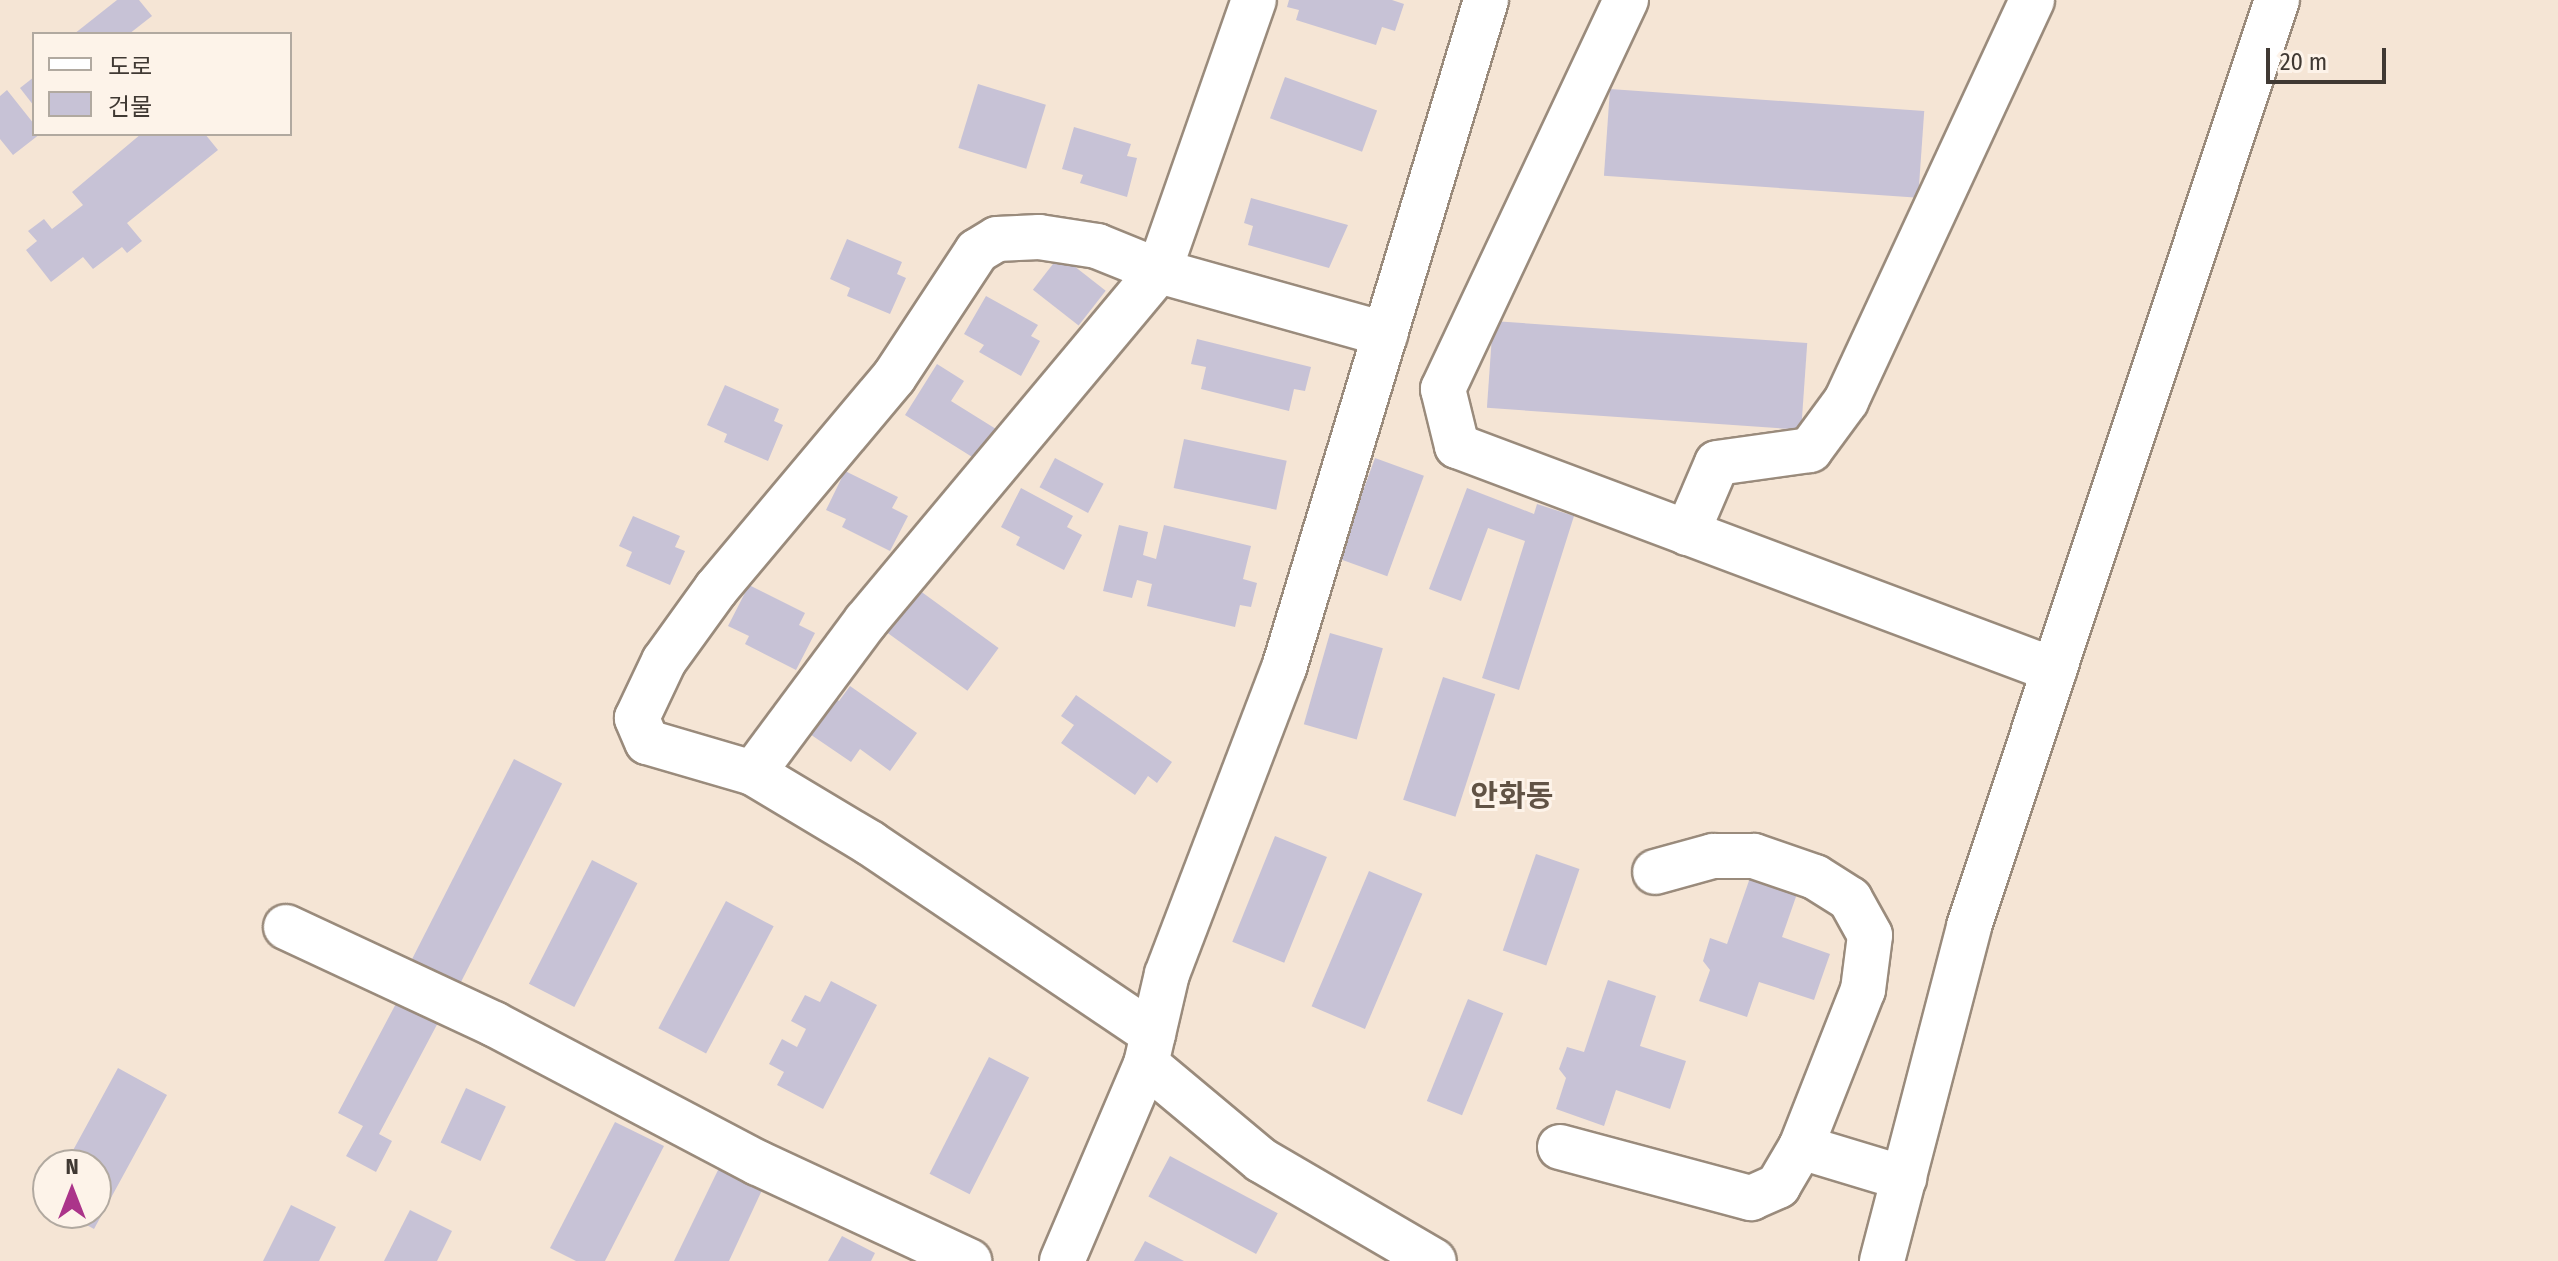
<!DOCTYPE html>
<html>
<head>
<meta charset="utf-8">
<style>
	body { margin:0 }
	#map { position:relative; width:2558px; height:1261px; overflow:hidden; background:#f5e5d5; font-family:"Fira Sans Condensed","Noto Sans KR",sans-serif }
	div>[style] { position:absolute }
	.building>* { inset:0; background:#c7c2d6; transform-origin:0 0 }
	.roads { filter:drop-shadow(2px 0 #9a8b7c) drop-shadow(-2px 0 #9a8b7c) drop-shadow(0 2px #9a8b7c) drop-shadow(0 -2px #9a8b7c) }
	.minor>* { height:44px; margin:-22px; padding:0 22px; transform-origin:22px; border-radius:22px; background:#fff }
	span { translate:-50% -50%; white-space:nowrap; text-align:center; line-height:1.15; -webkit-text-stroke:6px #fdf3e9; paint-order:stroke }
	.quarter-label { font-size:30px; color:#615345; font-weight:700 }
	.legend { position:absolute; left:32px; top:32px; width:260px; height:104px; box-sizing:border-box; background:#fdf3e9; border:2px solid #b1a9a0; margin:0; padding:10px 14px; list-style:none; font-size:24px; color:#403933 }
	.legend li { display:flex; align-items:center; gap:16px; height:40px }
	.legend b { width:40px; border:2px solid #b1a9a0 }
	.north { position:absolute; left:32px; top:1149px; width:80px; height:80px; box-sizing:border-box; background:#fdf3e9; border:2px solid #b1a9a0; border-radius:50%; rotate:0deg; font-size:22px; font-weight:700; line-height:32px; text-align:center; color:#403933 }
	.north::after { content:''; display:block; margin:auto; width:28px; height:36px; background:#ab348a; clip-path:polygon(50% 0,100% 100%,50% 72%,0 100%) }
	.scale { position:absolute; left:2266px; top:48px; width:120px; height:36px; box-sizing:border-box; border:4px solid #403933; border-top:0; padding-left:10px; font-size:24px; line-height:28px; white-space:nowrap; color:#403933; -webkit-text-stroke:6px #fdf3e9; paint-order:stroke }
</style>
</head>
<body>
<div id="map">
	<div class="building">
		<div style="clip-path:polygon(117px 0,139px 0,152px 16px,129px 34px,74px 34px)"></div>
		<div style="clip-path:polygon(1289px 0,1392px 0,1404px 4px,1395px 31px,1382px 27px,1376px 45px,1296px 20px,1299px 10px,1287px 7px)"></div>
		<div style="clip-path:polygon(34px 77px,34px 106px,20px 88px)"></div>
		<div style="left:1285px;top:77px;width:98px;height:44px;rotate:20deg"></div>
		<div style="left:978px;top:84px;width:71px;height:67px;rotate:17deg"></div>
		<div style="left:1610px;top:89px;width:315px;height:87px;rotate:4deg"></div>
		<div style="clip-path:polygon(7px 90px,34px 124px,34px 134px,40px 134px,13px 155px,0 139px,0 96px)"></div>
		<div style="clip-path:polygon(1074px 127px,1131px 144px,1127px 156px,1137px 158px,1127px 197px,1080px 183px,1083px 175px,1062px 169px)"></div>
		<div style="clip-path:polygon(141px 134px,205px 134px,218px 150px,127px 223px,142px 241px,127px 253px,122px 247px,93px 269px,83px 257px,51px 282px,26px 250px,37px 241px,28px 231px,44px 219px,52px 229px,83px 205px,72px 192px)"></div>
		<div style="clip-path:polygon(1251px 198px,1348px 225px,1329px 268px,1248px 245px,1253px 226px,1244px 223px)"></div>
		<div style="clip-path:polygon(847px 239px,902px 262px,897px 274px,906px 278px,890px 314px,847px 296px,850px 288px,830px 279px)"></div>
		<div style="left:1060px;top:255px;width:58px;height:44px;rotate:38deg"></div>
		<div style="clip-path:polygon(986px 296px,1038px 325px,1031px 336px,1040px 341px,1021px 376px,979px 352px,984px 345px,964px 334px)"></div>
		<div style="left:1493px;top:321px;width:315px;height:87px;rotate:4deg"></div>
		<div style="clip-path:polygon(1197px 339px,1311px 367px,1305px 391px,1294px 389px,1289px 411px,1201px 389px,1206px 367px,1191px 364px)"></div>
		<div style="clip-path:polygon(937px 364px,964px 381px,951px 401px,1004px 434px,985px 465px,905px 415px)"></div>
		<div style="clip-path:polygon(725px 385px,779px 409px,774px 421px,783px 425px,768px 461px,724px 442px,727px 434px,707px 425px)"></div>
		<div style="left:1184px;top:439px;width:105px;height:50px;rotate:12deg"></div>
		<div style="left:1055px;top:458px;width:55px;height:33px;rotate:28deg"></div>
		<div style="left:1375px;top:458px;width:52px;height:107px;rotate:20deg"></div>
		<div style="clip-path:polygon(845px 471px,898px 497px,892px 508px,908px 516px,890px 551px,842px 527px,846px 519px,826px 510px)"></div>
		<div style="clip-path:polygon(1021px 488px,1073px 516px,1067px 527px,1082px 535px,1064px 570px,1016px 545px,1020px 537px,1001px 527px)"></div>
		<div style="clip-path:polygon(1467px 488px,1534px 514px,1537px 504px,1574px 516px,1519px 690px,1482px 678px,1525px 541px,1488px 528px,1461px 601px,1429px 589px)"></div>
		<div style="clip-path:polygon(633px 516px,680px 536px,675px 547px,685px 551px,670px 585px,626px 566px,632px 552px,619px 546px)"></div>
		<div style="clip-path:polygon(1119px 525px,1148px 532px,1143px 555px,1156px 559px,1164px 525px,1251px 546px,1243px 579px,1257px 583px,1251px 607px,1240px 605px,1235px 627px,1147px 606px,1152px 584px,1137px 580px,1132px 598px,1103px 591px)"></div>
		<div style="clip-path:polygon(749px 585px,805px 613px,799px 625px,815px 633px,796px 670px,745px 644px,749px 636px,728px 626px)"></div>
		<div style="left:912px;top:585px;width:107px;height:53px;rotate:36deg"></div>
		<div style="left:1330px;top:633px;width:55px;height:95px;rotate:16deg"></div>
		<div style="left:1443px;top:677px;width:55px;height:129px;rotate:18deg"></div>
		<div style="clip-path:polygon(850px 686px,917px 733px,890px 771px,860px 749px,851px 762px,804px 730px,829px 694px,839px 701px)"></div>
		<div style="clip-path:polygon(1076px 695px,1172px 762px,1157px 783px,1148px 776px,1135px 795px,1061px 743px,1074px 725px,1061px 716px)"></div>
		<div style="left:514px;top:759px;width:54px;height:234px;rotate:27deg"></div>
		<div style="left:1275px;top:836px;width:56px;height:114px;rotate:22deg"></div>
		<div style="left:1536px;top:854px;width:46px;height:102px;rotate:19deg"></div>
		<div style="left:592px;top:860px;width:51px;height:139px;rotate:27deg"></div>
		<div style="left:1369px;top:871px;width:58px;height:147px;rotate:23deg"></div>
		<div style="clip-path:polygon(1752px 872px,1799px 888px,1782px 937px,1830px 954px,1814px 1000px,1759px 982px,1747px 1017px,1699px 1001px,1710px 970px,1703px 961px,1710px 938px,1727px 944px)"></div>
		<div style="left:726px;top:901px;width:54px;height:144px;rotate:28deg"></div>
		<div style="clip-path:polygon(1608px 980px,1656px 996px,1640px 1046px,1686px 1061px,1670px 1109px,1616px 1090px,1604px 1126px,1556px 1109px,1566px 1078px,1559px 1069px,1567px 1047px,1584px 1052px)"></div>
		<div style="clip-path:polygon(831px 981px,877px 1005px,823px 1109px,777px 1085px,784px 1072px,769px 1064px,782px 1039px,797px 1047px,806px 1029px,791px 1021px,805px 995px,820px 1002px)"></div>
		<div style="clip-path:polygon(400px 996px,441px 1017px,379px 1134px,392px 1141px,376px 1172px,346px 1156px,363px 1126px,338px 1113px)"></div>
		<div style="left:1468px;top:999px;width:38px;height:110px;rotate:22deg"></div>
		<div style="left:989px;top:1057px;width:45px;height:131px;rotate:27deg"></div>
		<div style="clip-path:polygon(118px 1068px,167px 1095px,94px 1229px,65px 1213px,96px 1213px,96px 1165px,65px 1165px)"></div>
		<div style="left:466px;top:1088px;width:44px;height:60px;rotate:25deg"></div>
		<div style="clip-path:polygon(615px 1122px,664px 1146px,605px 1261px,576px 1261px,550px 1248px)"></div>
		<div style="left:1170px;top:1156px;width:122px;height:46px;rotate:28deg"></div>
		<div style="clip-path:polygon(719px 1168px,763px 1188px,729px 1261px,674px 1261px)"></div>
		<div style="clip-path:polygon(291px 1205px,336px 1227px,319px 1261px,263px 1261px)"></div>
		<div style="clip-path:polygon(410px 1210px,452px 1231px,437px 1261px,384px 1261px)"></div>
		<div style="clip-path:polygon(842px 1236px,875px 1253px,871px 1261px,828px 1261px)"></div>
		<div style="clip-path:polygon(1145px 1241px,1184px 1261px,1134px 1261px)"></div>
	</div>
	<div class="roads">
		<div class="minor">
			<div style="left:1626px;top:0;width:430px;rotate:115.2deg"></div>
			<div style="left:1443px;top:389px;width:59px;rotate:76.2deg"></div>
			<div style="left:1457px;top:446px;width:638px;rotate:20.57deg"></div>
			<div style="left:1687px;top:533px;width:76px;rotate:-66.8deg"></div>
			<div style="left:1717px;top:463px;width:94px;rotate:-8deg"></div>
			<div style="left:1810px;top:450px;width:61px;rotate:-53.7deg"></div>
			<div style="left:1846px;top:401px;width:442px;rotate:-65.1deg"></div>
			<div style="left:753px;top:773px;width:189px;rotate:-53.4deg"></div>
			<div style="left:866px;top:621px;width:456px;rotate:-50.1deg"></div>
			<div style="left:1159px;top:271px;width:287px;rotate:-70.7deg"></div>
			<div style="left:286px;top:927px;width:230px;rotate:25deg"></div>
			<div style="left:494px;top:1024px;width:298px;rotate:27.8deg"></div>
			<div style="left:758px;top:1163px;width:233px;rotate:24.9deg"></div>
			<div style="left:1153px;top:1034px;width:341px;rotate:-146deg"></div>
			<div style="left:870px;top:843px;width:136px;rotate:-149.1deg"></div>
			<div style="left:753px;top:773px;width:110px;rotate:-163.7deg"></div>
			<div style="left:647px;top:742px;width:26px;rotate:-113deg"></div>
			<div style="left:637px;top:718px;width:63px;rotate:-64.7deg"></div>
			<div style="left:664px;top:661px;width:89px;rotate:-54.2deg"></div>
			<div style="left:716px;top:589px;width:277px;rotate:-50deg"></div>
			<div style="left:894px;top:377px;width:151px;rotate:-56.6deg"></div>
			<div style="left:977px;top:251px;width:23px;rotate:-31deg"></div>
			<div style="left:997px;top:239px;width:42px;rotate:-2.7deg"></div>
			<div style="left:1039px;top:237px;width:59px;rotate:8.8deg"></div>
			<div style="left:1097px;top:246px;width:67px;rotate:22deg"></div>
			<div style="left:1159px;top:271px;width:235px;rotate:15.6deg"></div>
			<div style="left:1146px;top:1064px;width:150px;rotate:39.9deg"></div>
			<div style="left:1261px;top:1160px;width:200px;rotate:30.3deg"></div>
			<div style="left:1560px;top:1147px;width:198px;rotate:15deg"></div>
			<div style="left:1751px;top:1198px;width:30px;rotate:-24deg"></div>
			<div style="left:1778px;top:1186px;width:45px;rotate:-59.5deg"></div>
			<div style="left:1801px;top:1147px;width:169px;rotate:-68.5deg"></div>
			<div style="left:1863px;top:990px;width:55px;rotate:-82.7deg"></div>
			<div style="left:1870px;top:935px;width:41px;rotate:-119.1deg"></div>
			<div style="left:1850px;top:899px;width:41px;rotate:-147.8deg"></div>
			<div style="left:1815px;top:877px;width:65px;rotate:-161deg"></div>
			<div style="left:1754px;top:856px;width:41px;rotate:180deg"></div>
			<div style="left:1713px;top:856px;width:60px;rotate:164.6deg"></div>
			<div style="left:1801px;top:1147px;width:108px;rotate:16.8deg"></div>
			<div style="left:1062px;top:1261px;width:214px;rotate:-66.9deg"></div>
			<div style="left:1146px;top:1064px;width:92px;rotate:-76.9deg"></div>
			<div style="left:1167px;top:974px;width:328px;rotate:-69.1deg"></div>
			<div style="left:1284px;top:668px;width:698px;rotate:-73.17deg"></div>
			<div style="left:1882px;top:1261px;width:346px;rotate:-75.4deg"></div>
			<div style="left:1969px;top:926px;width:976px;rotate:-71.6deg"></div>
		</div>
	</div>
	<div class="quarter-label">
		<span style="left:1512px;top:796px">안화동</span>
	</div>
	<ul class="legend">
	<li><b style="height:10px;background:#fff"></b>도로</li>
	<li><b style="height:22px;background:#c7c2d6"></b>건물</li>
	</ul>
	<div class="north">N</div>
	<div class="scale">20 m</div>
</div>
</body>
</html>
